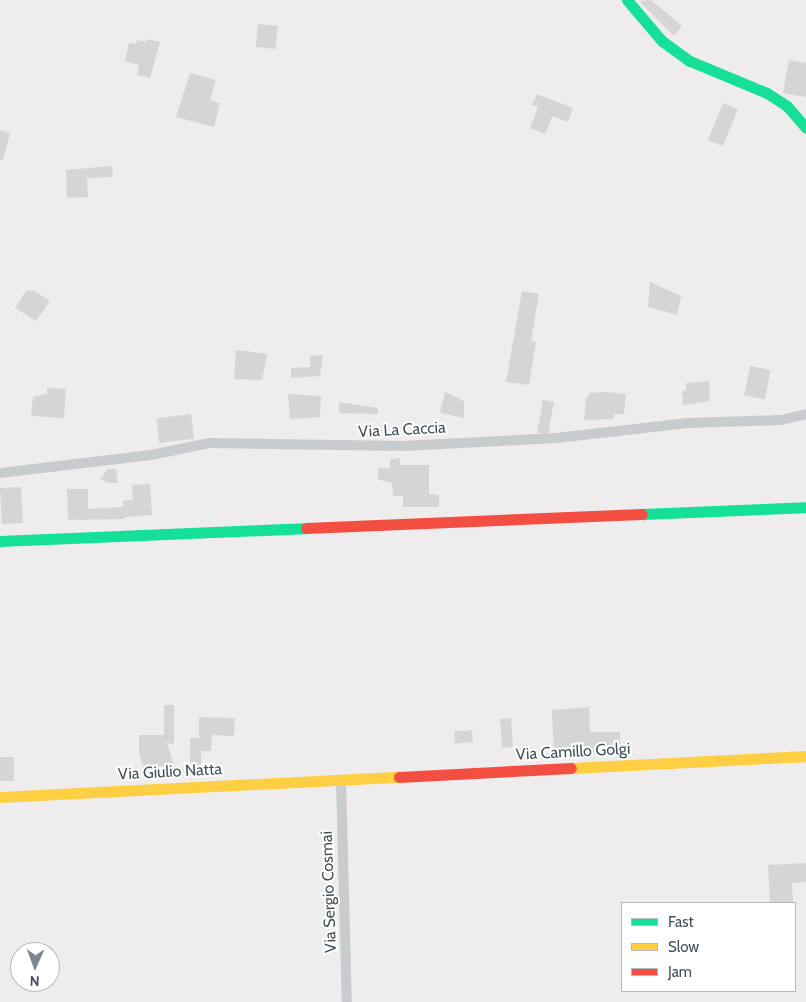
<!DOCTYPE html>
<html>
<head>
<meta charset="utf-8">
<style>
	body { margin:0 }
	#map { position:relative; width:806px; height:1002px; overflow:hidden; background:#eeeced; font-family:Cabin,sans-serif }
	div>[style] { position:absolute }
	.building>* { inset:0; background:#d5d5d7; transform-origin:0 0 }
	.street>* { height:10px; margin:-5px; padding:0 5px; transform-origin:5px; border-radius:5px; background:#c8cccf }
	.fast>* { height:11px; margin:-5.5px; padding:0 5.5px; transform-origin:5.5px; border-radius:5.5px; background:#16e098 }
	.slow>* { height:11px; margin:-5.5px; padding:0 5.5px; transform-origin:5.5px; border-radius:5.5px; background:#ffcf43 }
	.jam>* { height:11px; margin:-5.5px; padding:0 5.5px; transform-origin:5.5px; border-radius:5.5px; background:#f24e42 }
	span { translate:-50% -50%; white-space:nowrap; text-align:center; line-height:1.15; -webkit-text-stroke:4px #fff; paint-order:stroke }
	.street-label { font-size:16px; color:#42515b }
	.legend { position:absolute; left:621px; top:902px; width:175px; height:90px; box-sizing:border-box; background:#fff; border:1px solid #b3b9bd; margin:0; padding:6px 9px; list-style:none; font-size:15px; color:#42515b }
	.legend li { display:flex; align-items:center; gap:10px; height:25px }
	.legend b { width:25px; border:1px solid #b3b9bd }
	.north { position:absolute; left:10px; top:942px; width:50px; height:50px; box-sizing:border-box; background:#fff; border:1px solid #b3b9bd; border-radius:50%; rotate:182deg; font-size:14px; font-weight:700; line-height:20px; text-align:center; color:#42515b }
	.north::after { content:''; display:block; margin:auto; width:18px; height:22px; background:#7e878e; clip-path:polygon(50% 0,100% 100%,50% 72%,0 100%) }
</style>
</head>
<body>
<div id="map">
	<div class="building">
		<div style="clip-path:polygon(651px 0,682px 26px,674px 36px,639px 1px)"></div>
		<div style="left:258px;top:24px;width:20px;height:23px;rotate:6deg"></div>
		<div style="clip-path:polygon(146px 39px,160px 42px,150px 78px,137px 75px,139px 65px,125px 61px,129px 43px,136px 44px,137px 40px,146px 42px)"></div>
		<div style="clip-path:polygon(789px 60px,806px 63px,806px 97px,783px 93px)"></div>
		<div style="clip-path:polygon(190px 73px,216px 80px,210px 100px,220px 103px,214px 127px,176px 117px)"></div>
		<div style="clip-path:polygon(537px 94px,573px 108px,568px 122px,553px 116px,545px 134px,530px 128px,538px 107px,532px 105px)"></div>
		<div style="left:723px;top:103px;width:16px;height:40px;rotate:22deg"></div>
		<div style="clip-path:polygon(0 130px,10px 133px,3px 160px,0 159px)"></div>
		<div style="clip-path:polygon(112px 166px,113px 177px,87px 178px,88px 197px,67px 198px,66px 170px)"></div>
		<div style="clip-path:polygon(650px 282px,681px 296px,677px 315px,648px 307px)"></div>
		<div style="clip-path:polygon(27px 290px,35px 291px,50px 301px,36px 321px,15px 308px)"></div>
		<div style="clip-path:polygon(522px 291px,539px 294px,531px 341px,536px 342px,529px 385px,506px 382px)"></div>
		<div style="clip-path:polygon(236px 350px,267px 354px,262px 380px,234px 379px)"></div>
		<div style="clip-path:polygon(323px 355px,320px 376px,291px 378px,291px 368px,310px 367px,310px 356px)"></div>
		<div style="left:750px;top:366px;width:21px;height:30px;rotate:11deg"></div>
		<div style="clip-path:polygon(709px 381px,710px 401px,683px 405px,682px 391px,686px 390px,686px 383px)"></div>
		<div style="clip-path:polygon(47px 388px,66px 389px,64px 418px,31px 416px,33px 397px,47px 394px)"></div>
		<div style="clip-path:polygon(445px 392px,464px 401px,464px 418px,440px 413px)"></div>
		<div style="clip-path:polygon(607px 392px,626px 394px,624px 414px,614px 414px,613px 419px,584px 420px,586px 399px,590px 393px)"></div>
		<div style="clip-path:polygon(288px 394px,321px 396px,320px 417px,290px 419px)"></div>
		<div style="left:543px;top:400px;width:11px;height:33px;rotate:10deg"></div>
		<div style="clip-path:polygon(339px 402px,378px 408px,378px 414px,339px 413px)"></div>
		<div style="left:191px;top:414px;width:25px;height:35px;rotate:83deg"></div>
		<div style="clip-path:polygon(400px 458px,400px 465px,429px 465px,429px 494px,439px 495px,439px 507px,403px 507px,403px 496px,393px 496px,392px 483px,378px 479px,378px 468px,390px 468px,390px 459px)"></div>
		<div style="clip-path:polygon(108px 469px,116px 469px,118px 483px,108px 483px,100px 479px)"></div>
		<div style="clip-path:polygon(150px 484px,152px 515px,125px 517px,125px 519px,68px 520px,67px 489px,88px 489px,88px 509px,123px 507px,123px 501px,133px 500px,132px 485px)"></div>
		<div style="left:21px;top:487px;width:36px;height:21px;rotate:87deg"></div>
		<div style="clip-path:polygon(164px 705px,174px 705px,174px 744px,167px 743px,175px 768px,164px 771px,162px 766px,144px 770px,139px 753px,139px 735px,164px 735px)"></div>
		<div style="clip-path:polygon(589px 707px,590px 732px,620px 732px,620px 752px,554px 755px,552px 710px)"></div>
		<div style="clip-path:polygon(199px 717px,235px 718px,234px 736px,212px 735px,211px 751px,201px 751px,201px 765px,190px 764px,190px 738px,199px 738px)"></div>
		<div style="left:511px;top:718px;width:29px;height:11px;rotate:86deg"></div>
		<div style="left:472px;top:730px;width:12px;height:18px;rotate:85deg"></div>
		<div style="left:0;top:757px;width:14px;height:24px"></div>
		<div style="clip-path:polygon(806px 863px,806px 882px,792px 883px,793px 903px,770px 903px,768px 865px)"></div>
	</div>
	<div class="street">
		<div style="left:0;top:473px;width:152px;rotate:-6.8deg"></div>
		<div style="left:151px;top:455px;width:59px;rotate:-11.7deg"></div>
		<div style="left:209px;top:443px;width:194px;rotate:0.9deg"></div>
		<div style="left:403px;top:446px;width:153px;rotate:-3deg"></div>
		<div style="left:556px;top:438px;width:133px;rotate:-6.5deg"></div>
		<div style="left:688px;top:423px;width:93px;rotate:-1.8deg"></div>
		<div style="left:781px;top:420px;width:26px;rotate:-13deg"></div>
		<div style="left:341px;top:780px;width:222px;rotate:88.5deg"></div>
	</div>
	<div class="fast">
		<div style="left:627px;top:0;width:54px;rotate:49.5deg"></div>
		<div style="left:662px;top:41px;width:34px;rotate:36deg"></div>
		<div style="left:690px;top:61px;width:83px;rotate:22.6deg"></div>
		<div style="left:767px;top:93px;width:24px;rotate:33deg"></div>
		<div style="left:787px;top:106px;width:29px;rotate:49deg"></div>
		<div style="left:642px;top:514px;width:164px;rotate:-2.4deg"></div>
		<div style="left:0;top:541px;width:306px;rotate:-2.4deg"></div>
	</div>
	<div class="slow">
		<div style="left:571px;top:768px;width:235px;rotate:-2.9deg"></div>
		<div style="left:0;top:797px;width:400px;rotate:-2.9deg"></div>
	</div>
	<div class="jam">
		<div style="left:306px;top:528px;width:336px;rotate:-2.4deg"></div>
		<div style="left:399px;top:777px;width:172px;rotate:-3deg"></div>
	</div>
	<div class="street-label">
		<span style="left:402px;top:430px;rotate:-3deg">Via La Caccia</span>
		<span style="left:573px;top:752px;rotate:-3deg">Via Camillo Golgi</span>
		<span style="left:170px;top:772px;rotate:-3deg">Via Giulio Natta</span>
		<span style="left:329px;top:892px;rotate:-92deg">Via Sergio Cosmai</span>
	</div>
	<ul class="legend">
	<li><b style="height:6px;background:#16e098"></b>Fast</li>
	<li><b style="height:6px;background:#ffcf43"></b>Slow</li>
	<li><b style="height:6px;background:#f24e42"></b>Jam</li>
	</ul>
	<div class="north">N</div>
</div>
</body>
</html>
